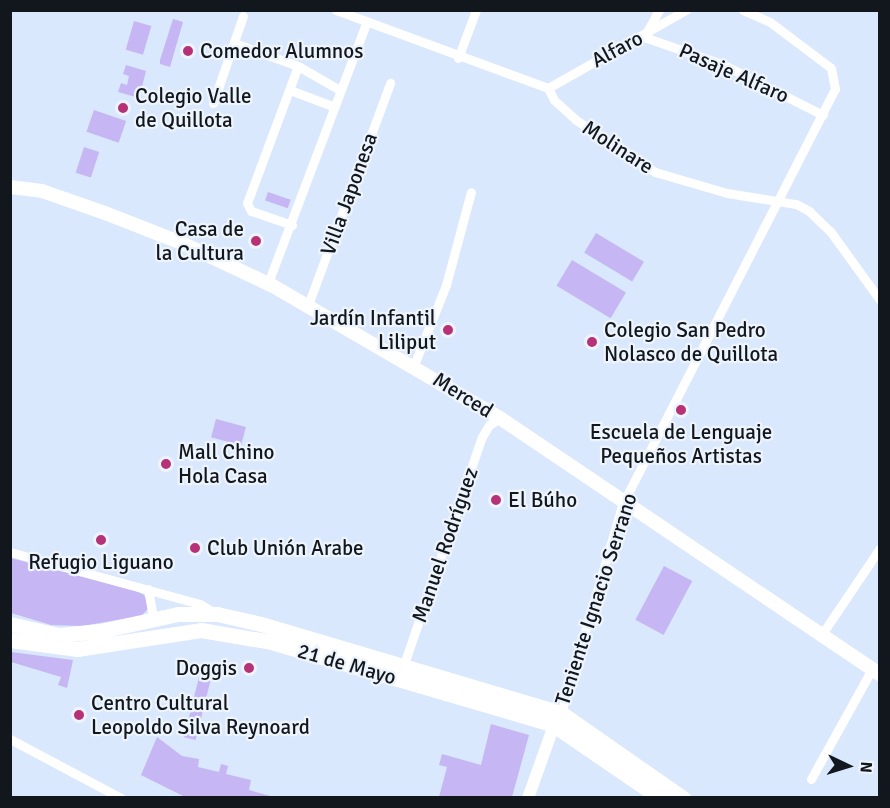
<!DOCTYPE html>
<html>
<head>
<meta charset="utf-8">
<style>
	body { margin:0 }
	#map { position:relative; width:890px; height:808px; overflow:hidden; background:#d9e8fc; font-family:Signika,sans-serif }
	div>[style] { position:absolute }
	.green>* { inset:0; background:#c6b7f4; transform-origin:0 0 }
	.minor>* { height:9px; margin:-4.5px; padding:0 4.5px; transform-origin:4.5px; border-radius:4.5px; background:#fff }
	.tertiary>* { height:12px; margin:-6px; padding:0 6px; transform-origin:6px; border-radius:6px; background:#fff }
	.secondary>* { height:14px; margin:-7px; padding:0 7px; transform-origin:7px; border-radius:7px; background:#fff }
	.primary>* { height:15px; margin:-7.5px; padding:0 7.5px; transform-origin:7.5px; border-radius:7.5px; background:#fff }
	.dots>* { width:16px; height:16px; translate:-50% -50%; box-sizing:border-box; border:3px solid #eef4fc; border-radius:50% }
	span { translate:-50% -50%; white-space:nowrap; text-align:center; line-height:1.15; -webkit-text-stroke:4.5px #eef4fc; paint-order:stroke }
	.street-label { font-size:21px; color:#12171e }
	.poi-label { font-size:21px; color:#12171e }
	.left { translate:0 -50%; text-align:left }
	.right { translate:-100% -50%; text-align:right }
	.frame { position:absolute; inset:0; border:12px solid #12171e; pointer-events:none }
	.north { position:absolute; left:818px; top:736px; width:60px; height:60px; -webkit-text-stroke:4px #eef4fc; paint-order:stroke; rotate:94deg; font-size:16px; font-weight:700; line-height:24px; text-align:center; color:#12171e }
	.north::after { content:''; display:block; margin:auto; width:21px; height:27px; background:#12171e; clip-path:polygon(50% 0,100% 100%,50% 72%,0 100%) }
</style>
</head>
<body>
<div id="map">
	<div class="green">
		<div style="clip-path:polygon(173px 19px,183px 22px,170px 67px,160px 64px,160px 60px)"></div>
		<div style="left:134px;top:21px;width:18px;height:30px;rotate:16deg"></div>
		<div style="clip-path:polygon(126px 65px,146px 71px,139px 98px,118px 92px,121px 83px,127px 85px,129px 76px,123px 74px)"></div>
		<div style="left:94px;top:110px;width:34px;height:23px;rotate:19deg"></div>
		<div style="left:84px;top:147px;width:16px;height:27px;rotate:18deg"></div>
		<div style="left:268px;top:192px;width:24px;height:9px;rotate:19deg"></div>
		<div style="left:596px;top:233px;width:56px;height:23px;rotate:31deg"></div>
		<div style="left:572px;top:260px;width:63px;height:30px;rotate:31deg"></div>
		<div style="left:216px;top:419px;width:31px;height:19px;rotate:15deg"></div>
		<div style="clip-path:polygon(11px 558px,136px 591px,144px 595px,150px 607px,141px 616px,82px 626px,51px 625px,11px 613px)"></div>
		<div style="left:664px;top:566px;width:32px;height:61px;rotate:28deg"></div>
		<div style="clip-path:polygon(11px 652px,73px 660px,67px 688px,58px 685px,61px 677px,11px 662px)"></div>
		<div style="left:199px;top:677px;width:12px;height:62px;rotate:14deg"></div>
		<div style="clip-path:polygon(491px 724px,529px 735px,512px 797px,439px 797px,447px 767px,439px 765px,442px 754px,481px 765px)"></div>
		<div style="clip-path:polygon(157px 737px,182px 756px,199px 759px,198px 767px,219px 772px,221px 764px,228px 766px,226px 774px,251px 780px,249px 790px,274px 797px,185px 797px,141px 775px)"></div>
	</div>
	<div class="minor">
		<div style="left:336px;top:10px;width:226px;rotate:20.2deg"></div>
		<div style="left:548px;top:88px;width:13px;rotate:63deg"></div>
		<div style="left:554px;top:100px;width:30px;rotate:42deg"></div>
		<div style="left:576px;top:120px;width:95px;rotate:33.4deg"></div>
		<div style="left:655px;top:172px;width:75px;rotate:16.3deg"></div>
		<div style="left:727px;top:193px;width:70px;rotate:9.1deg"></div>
		<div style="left:796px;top:204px;width:15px;rotate:28deg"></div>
		<div style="left:809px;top:211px;width:29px;rotate:44deg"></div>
		<div style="left:830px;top:231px;width:85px;rotate:54.1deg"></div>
		<div style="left:659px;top:10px;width:31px;rotate:119deg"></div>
		<div style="left:644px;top:37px;width:83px;rotate:19.1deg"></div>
		<div style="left:722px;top:64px;width:113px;rotate:26.8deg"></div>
		<div style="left:234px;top:43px;width:68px;rotate:19.8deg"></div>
		<div style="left:298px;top:66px;width:46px;rotate:29.9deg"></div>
		<div style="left:458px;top:58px;width:51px;rotate:-69.4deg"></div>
		<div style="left:548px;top:88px;width:159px;rotate:-29.5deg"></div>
		<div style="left:290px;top:90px;width:45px;rotate:20.9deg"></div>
		<div style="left:213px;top:103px;width:92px;rotate:-71deg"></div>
		<div style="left:292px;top:225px;width:43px;rotate:-161.1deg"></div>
		<div style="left:251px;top:211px;width:9px;rotate:-117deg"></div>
		<div style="left:247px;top:203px;width:146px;rotate:-69.6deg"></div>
		<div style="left:268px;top:283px;width:278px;rotate:-69.3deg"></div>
		<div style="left:308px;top:305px;width:237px;rotate:-69.7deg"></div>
		<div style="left:414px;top:365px;width:86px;rotate:-68.2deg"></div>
		<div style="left:446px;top:285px;width:96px;rotate:-75deg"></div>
		<div style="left:10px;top:552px;width:197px;rotate:15.3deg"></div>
		<div style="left:200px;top:604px;width:17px;rotate:31deg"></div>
		<div style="left:148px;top:589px;width:29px;rotate:80deg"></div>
		<div style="left:822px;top:634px;width:104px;rotate:-56deg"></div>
		<div style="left:402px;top:670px;width:246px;rotate:-71.1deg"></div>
		<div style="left:482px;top:437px;width:14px;rotate:-60deg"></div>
		<div style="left:489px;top:425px;width:13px;rotate:-32deg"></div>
		<div style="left:561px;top:713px;width:219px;rotate:-73.6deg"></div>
		<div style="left:623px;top:503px;width:465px;rotate:-62.9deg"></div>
		<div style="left:835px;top:89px;width:21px;rotate:-101deg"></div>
		<div style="left:831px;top:68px;width:76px;rotate:-143deg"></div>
		<div style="left:770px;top:22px;width:30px;rotate:-156deg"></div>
		<div style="left:10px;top:739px;width:126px;rotate:28deg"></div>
		<div style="left:811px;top:779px;width:126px;rotate:-61deg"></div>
	</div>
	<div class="tertiary">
		<div style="left:528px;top:798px;width:86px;rotate:-70.3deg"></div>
	</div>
	<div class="secondary">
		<div style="left:10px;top:187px;width:32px;rotate:7deg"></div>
		<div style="left:42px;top:191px;width:67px;rotate:19.2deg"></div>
		<div style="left:105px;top:213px;width:85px;rotate:21.4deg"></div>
		<div style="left:184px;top:244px;width:98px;rotate:25.3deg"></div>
		<div style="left:273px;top:286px;width:263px;rotate:30.2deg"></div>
		<div style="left:500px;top:418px;width:458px;rotate:34deg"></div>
	</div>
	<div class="primary">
		<div style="left:10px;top:624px;width:50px;rotate:12.7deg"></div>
		<div style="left:59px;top:635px;width:41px;rotate:-5.6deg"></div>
		<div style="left:100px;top:631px;width:80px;rotate:-12.3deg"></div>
		<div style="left:178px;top:614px;width:39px"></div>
		<div style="left:217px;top:614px;width:45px;rotate:12.8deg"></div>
		<div style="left:261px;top:624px;width:313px;rotate:16.5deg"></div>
		<div style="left:561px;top:713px;width:149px;rotate:34.9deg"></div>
		<div style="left:10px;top:640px;width:68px;rotate:7.7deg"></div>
		<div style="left:77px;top:649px;width:125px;rotate:-8.7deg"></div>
		<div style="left:201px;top:630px;width:71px;rotate:9.7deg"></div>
		<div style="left:271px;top:642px;width:293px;rotate:16.3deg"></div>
		<div style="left:552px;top:724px;width:131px;rotate:34.4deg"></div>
	</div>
	<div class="dots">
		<div style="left:188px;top:51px;background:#b63175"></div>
		<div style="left:123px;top:108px;background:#b63175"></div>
		<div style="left:256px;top:241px;background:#b63175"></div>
		<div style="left:448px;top:330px;background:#b63175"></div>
		<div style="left:592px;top:342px;background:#b63175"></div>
		<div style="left:681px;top:410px;background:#b63175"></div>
		<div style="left:166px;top:464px;background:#b63175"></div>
		<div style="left:496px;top:500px;background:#b63175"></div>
		<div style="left:101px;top:540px;background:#b63175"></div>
		<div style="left:195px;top:548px;background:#b63175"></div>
		<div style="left:249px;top:668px;background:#b63175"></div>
		<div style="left:79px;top:715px;background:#b63175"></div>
	</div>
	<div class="street-label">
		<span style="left:617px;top:49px;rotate:-28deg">Alfaro</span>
		<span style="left:734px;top:73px;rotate:24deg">Pasaje Alfaro</span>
		<span style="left:618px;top:147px;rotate:33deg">Molinare</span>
		<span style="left:349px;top:194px;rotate:-70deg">Villa Japonesa</span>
		<span style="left:463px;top:395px;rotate:32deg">Merced</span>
		<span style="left:445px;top:545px;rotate:-71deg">Manuel Rodríguez</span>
		<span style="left:596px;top:599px;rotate:-72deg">Teniente Ignacio Serrano</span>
		<span style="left:347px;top:664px;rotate:16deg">21 de Mayo</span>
	</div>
	<div class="poi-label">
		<span class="left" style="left:200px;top:51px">Comedor Alumnos</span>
		<span class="left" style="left:135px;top:108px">Colegio Valle<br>de Quillota</span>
		<span class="right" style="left:244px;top:241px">Casa de<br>la Cultura</span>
		<span class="right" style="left:436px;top:330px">Jardín Infantil<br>Liliput</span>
		<span class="left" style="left:604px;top:342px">Colegio San Pedro<br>Nolasco de Quillota</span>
		<span style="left:681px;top:444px">Escuela de Lenguaje<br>Pequeños Artistas</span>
		<span class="left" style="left:178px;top:464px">Mall Chino<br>Hola Casa</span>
		<span class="left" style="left:508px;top:500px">El Búho</span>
		<span class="left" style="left:207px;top:548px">Club Unión Arabe</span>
		<span style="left:101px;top:562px">Refugio Liguano</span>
		<span class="right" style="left:237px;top:668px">Doggis</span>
		<span class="left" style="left:91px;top:715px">Centro Cultural<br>Leopoldo Silva Reynoard</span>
	</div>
	<div class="frame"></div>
	<div class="north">N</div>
</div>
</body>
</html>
